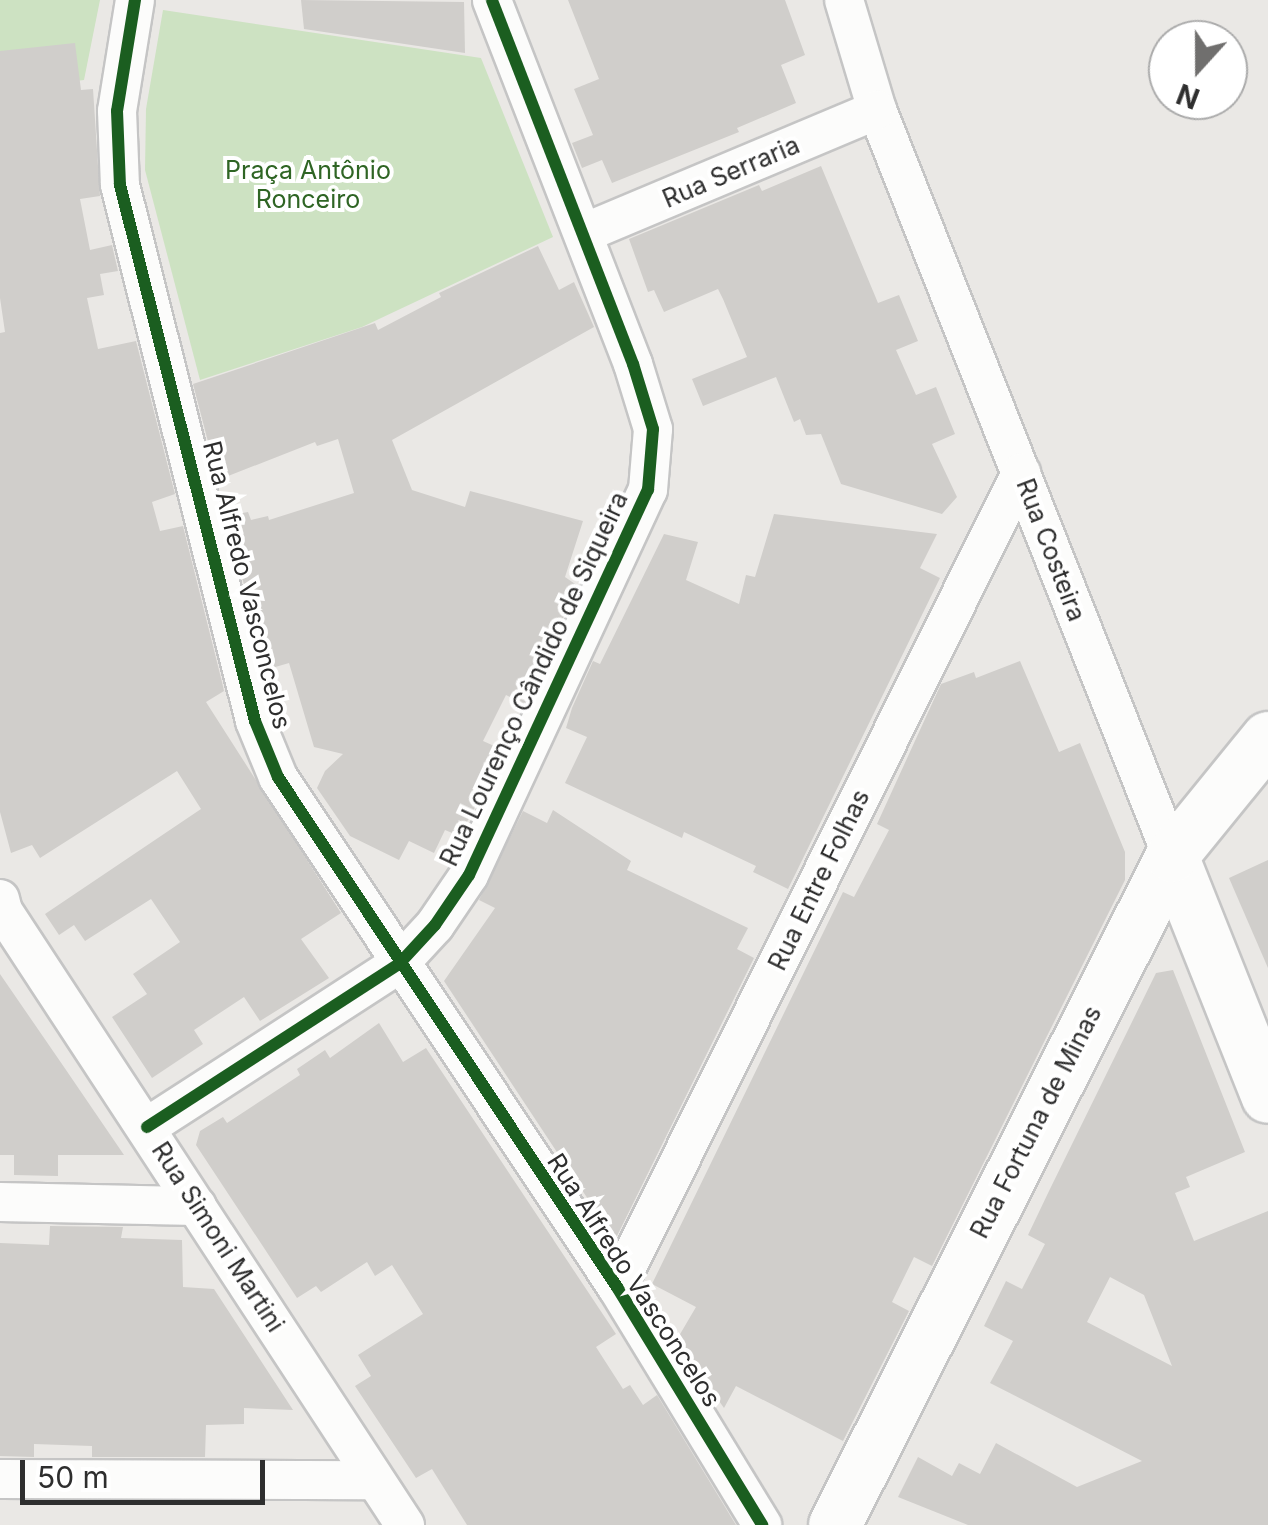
<!DOCTYPE html>
<html>
<head>
<meta charset="utf-8">
<style>
	body { margin:0 }
	#map { position:relative; width:1268px; height:1525px; overflow:hidden; background:#eae8e5; font-family:Inter,sans-serif }
	div>[style] { position:absolute }
	.green>* { inset:0; background:#cde2c2 }
	.building>* { inset:0; background:#d0cecb }
	.roads { filter:drop-shadow(2px 0 #c5c5c5) drop-shadow(-2px 0 #c5c5c5) drop-shadow(0 2px #c5c5c5) drop-shadow(0 -2px #c5c5c5) }
	.street>* { height:38px; margin:-19px; padding:0 19px; transform-origin:19px; border-radius:19px; background:#fcfcfb }
	.secondary>* { height:52px; margin:-26px; padding:0 26px; transform-origin:26px; border-radius:26px; background:#fcfcfb }
	.cycleway>* { height:12px; margin:-6px; padding:0 6px; transform-origin:6px; border-radius:6px; background:#1b5e20 }
	span { translate:-50% -50%; white-space:nowrap; text-align:center; line-height:1.15; -webkit-text-stroke:8px #fff; paint-order:stroke }
	.park-label { font-size:25px; color:#2f6524 }
	.street-label { font-size:25px; color:#2e2e2e }
	.north { position:absolute; left:1148px; top:20px; width:100px; height:100px; box-sizing:border-box; background:#fff; border:2px solid #ababab; border-radius:50%; rotate:201deg; font-size:28px; font-weight:700; line-height:40px; text-align:center; color:#2e2e2e }
	.north::after { content:''; display:block; margin:auto; width:35px; height:45px; background:#706f6e; clip-path:polygon(50% 0,100% 100%,50% 72%,0 100%) }
	.scale { position:absolute; left:20px; top:1460px; width:245px; height:45px; box-sizing:border-box; border:5px solid #2e2e2e; border-top:0; padding-left:12px; font-size:30px; line-height:35px; white-space:nowrap; color:#2e2e2e; -webkit-text-stroke:8px #fff; paint-order:stroke }
</style>
</head>
<body>
<div id="map">
	<div class="green">
		<div style="clip-path:polygon(0 0,100px 0,84px 80px,0 90px)"></div>
		<div style="clip-path:polygon(163px 10px,481px 58px,553px 237px,362px 327px,200px 380px,145px 170px,146px 109px)"></div>
	</div>
	<div class="building">
		<div style="clip-path:polygon(301px 0,464px 2px,465px 53px,304px 29px)"></div>
		<div style="clip-path:polygon(568px 0,785px 0,805px 55px,781px 65px,796px 103px,737px 128px,739px 132px,612px 183px,602px 160px,582px 168px,572px 143px,593px 135px,574px 89px,599px 79px)"></div>
		<div style="clip-path:polygon(75px 43px,81px 90px,93px 89px,100px 196px,80px 199px,90px 250px,112px 245px,118px 271px,100px 274px,104px 295px,87px 298px,98px 349px,136px 341px,175px 494px,152px 502px,160px 531px,183px 526px,222px 682px,224px 691px,206px 702px,341px 913px,301px 939px,329px 978px,260px 1021px,244px 997px,194px 1030px,203px 1044px,152px 1078px,112px 1017px,147px 994px,133px 974px,180px 942px,151px 899px,85px 941px,74px 925px,59px 935px,45px 914px,201px 809px,177px 771px,40px 858px,32px 845px,11px 853px,0 812px,0 333px,5px 332px,0 298px,0 51px)"></div>
		<div style="clip-path:polygon(821px 166px,878px 303px,899px 295px,918px 341px,896px 350px,916px 395px,936px 387px,955px 434px,932px 444px,957px 497px,942px 514px,841px 484px,821px 434px,806px 435px,800px 419px,794px 422px,776px 377px,703px 406px,692px 379px,747px 357px,723px 299px,718px 289px,664px 312px,654px 290px,648px 292px,629px 239px,759px 185px,762px 191px)"></div>
		<div style="clip-path:polygon(538px 246px,559px 290px,574px 282px,594px 327px,392px 440px,412px 490px,465px 507px,470px 491px,583px 521px,565px 577px,578px 586px,524px 704px,506px 695px,483px 741px,501px 749px,471px 816px,457px 835px,445px 830px,434px 853px,409px 841px,399px 860px,350px 836px,317px 788px,325px 771px,343px 754px,314px 747px,289px 663px,265px 670px,227px 516px,248px 512px,251px 520px,268px 516px,269px 520px,354px 493px,338px 439px,317px 446px,315px 442px,218px 480px,193px 384px,375px 323px,378px 330px,441px 297px,439px 293px)"></div>
		<div style="clip-path:polygon(774px 514px,937px 534px,920px 568px,940px 578px,788px 889px,753px 872px,756px 866px,684px 832px,682px 838px,565px 783px,587px 737px,566px 728px,572px 708px,593px 661px,600px 664px,664px 534px,698px 542px,686px 580px,739px 604px,746px 575px,755px 577px)"></div>
		<div style="clip-path:polygon(1020px 661px,1059px 752px,1080px 743px,1125px 852px,1125px 880px,932px 1266px,914px 1257px,892px 1302px,909px 1311px,843px 1441px,736px 1386px,724px 1408px,676px 1341px,696px 1307px,652px 1284px,843px 892px,854px 897px,889px 830px,877px 824px,941px 684px,974px 672px,976px 678px)"></div>
		<div style="clip-path:polygon(553px 810px,631px 861px,627px 870px,748px 928px,737px 949px,754px 958px,615px 1240px,444px 981px,495px 908px,479px 900px,523px 811px,547px 823px)"></div>
		<div style="clip-path:polygon(1268px 860px,1268px 968px,1229px 878px)"></div>
		<div style="clip-path:polygon(evenodd,1173px 970px,1245px 1152px,1186px 1177px,1190px 1187px,1175px 1193px,1194px 1241px,1268px 1211px,1268px 1525px,968px 1525px,898px 1497px,918px 1457px,952px 1476px,959px 1463px,980px 1474px,996px 1443px,1077px 1487px,1142px 1461px,990px 1383px,1013px 1341px,984px 1326px,1006px 1281px,1022px 1289px,1045px 1244px,1028px 1235px,1049px 1191px,1156px 973px,1173px 970px,1110px 1277px,1144px 1295px,1172px 1366px,1087px 1322px,1110px 1277px)"></div>
		<div style="clip-path:polygon(0 974px,64px 1067px,124px 1155px,58px 1155px,58px 1176px,14px 1175px,14px 1155px,0 1155px)"></div>
		<div style="clip-path:polygon(379px 1023px,403px 1062px,426px 1048px,616px 1334px,596px 1347px,623px 1389px,630px 1385px,643px 1405px,657px 1395px,736px 1525px,467px 1525px,432px 1469px,416px 1478px,355px 1386px,371px 1376px,358px 1355px,423px 1314px,392px 1265px,375px 1276px,367px 1262px,321px 1292px,316px 1286px,297px 1298px,196px 1145px,200px 1131px,223px 1117px,227px 1123px,300px 1075px,297px 1069px,325px 1050px,330px 1058px)"></div>
		<div style="clip-path:polygon(50px 1226px,123px 1227px,121px 1238px,182px 1240px,183px 1287px,214px 1289px,293px 1410px,244px 1408px,244px 1424px,206px 1425px,205px 1457px,92px 1457px,92px 1446px,34px 1444px,34px 1457px,0 1456px,0 1243px,49px 1245px)"></div>
	</div>
	<div class="roads">
		<div class="street">
			<div style="left:135px;top:0;width:112px;rotate:99.2deg"></div>
			<div style="left:117px;top:111px;width:74px;rotate:87.7deg"></div>
			<div style="left:120px;top:185px;width:553px;rotate:75.86deg"></div>
			<div style="left:255px;top:721px;width:61px;rotate:67.7deg"></div>
			<div style="left:278px;top:777px;width:612px;rotate:56.39deg"></div>
			<div style="left:617px;top:1287px;width:279px;rotate:58.6deg"></div>
			<div style="left:844px;top:0;width:115px;rotate:73.3deg"></div>
			<div style="left:877px;top:110px;width:802px;rotate:68.42deg"></div>
			<div style="left:584px;top:233px;width:318px;rotate:-22.8deg"></div>
			<div style="left:0;top:899px;width:12px;rotate:76deg"></div>
			<div style="left:3px;top:911px;width:734px;rotate:56.79deg"></div>
			<div style="left:147px;top:1127px;width:300px;rotate:-32.9deg"></div>
			<div style="left:399px;top:964px;width:53px;rotate:-47.3deg"></div>
			<div style="left:435px;top:925px;width:60px;rotate:-55.8deg"></div>
			<div style="left:469px;top:875px;width:425px;rotate:-65.1deg"></div>
			<div style="left:648px;top:490px;width:61px;rotate:-85.3deg"></div>
			<div style="left:653px;top:429px;width:68px;rotate:-107.1deg"></div>
			<div style="left:633px;top:364px;width:390px;rotate:-111.2deg"></div>
			<div style="left:0;top:1202px;width:197px;rotate:1.2deg"></div>
			<div style="left:617px;top:1287px;width:909px;rotate:-63.6deg"></div>
			<div style="left:0;top:1479px;width:373px;rotate:0.2deg"></div>
		</div>
		<div class="secondary">
			<div style="left:1172px;top:856px;width:259px;rotate:68.3deg"></div>
			<div style="left:835px;top:1525px;width:749px;rotate:-63.26deg"></div>
			<div style="left:1172px;top:856px;width:152px;rotate:-50.9deg"></div>
		</div>
	</div>
	<div class="cycleway">
		<div style="left:135px;top:0;width:112px;rotate:99.2deg"></div>
		<div style="left:117px;top:111px;width:74px;rotate:87.7deg"></div>
		<div style="left:120px;top:185px;width:553px;rotate:75.86deg"></div>
		<div style="left:255px;top:721px;width:61px;rotate:67.7deg"></div>
		<div style="left:278px;top:777px;width:612px;rotate:56.39deg"></div>
		<div style="left:617px;top:1287px;width:279px;rotate:58.6deg"></div>
		<div style="left:147px;top:1127px;width:300px;rotate:-32.9deg"></div>
		<div style="left:399px;top:964px;width:53px;rotate:-47.3deg"></div>
		<div style="left:435px;top:925px;width:60px;rotate:-55.8deg"></div>
		<div style="left:469px;top:875px;width:425px;rotate:-65.1deg"></div>
		<div style="left:648px;top:490px;width:61px;rotate:-85.3deg"></div>
		<div style="left:653px;top:429px;width:68px;rotate:-107.1deg"></div>
		<div style="left:633px;top:364px;width:390px;rotate:-111.2deg"></div>
	</div>
	<div class="park-label">
		<span style="left:308px;top:185px">Praça Antônio<br>Ronceiro</span>
	</div>
	<div class="street-label">
		<span style="left:731px;top:172px;rotate:-23deg">Rua Serraria</span>
		<span style="left:1051px;top:550px;rotate:69deg">Rua Costeira</span>
		<span style="left:247px;top:585px;rotate:76deg">Rua Alfredo Vasconcelos</span>
		<span style="left:534px;top:679px;rotate:-65deg">Rua Lourenço Cândido de Siqueira</span>
		<span style="left:819px;top:880px;rotate:-64deg">Rua Entre Folhas</span>
		<span style="left:1036px;top:1122px;rotate:-63deg">Rua Fortuna de Minas</span>
		<span style="left:218px;top:1237px;rotate:57deg">Rua Simoni Martini</span>
		<span style="left:634px;top:1280px;rotate:57deg">Rua Alfredo Vasconcelos</span>
	</div>
	<div class="north">N</div>
	<div class="scale">50 m</div>
</div>
</body>
</html>
